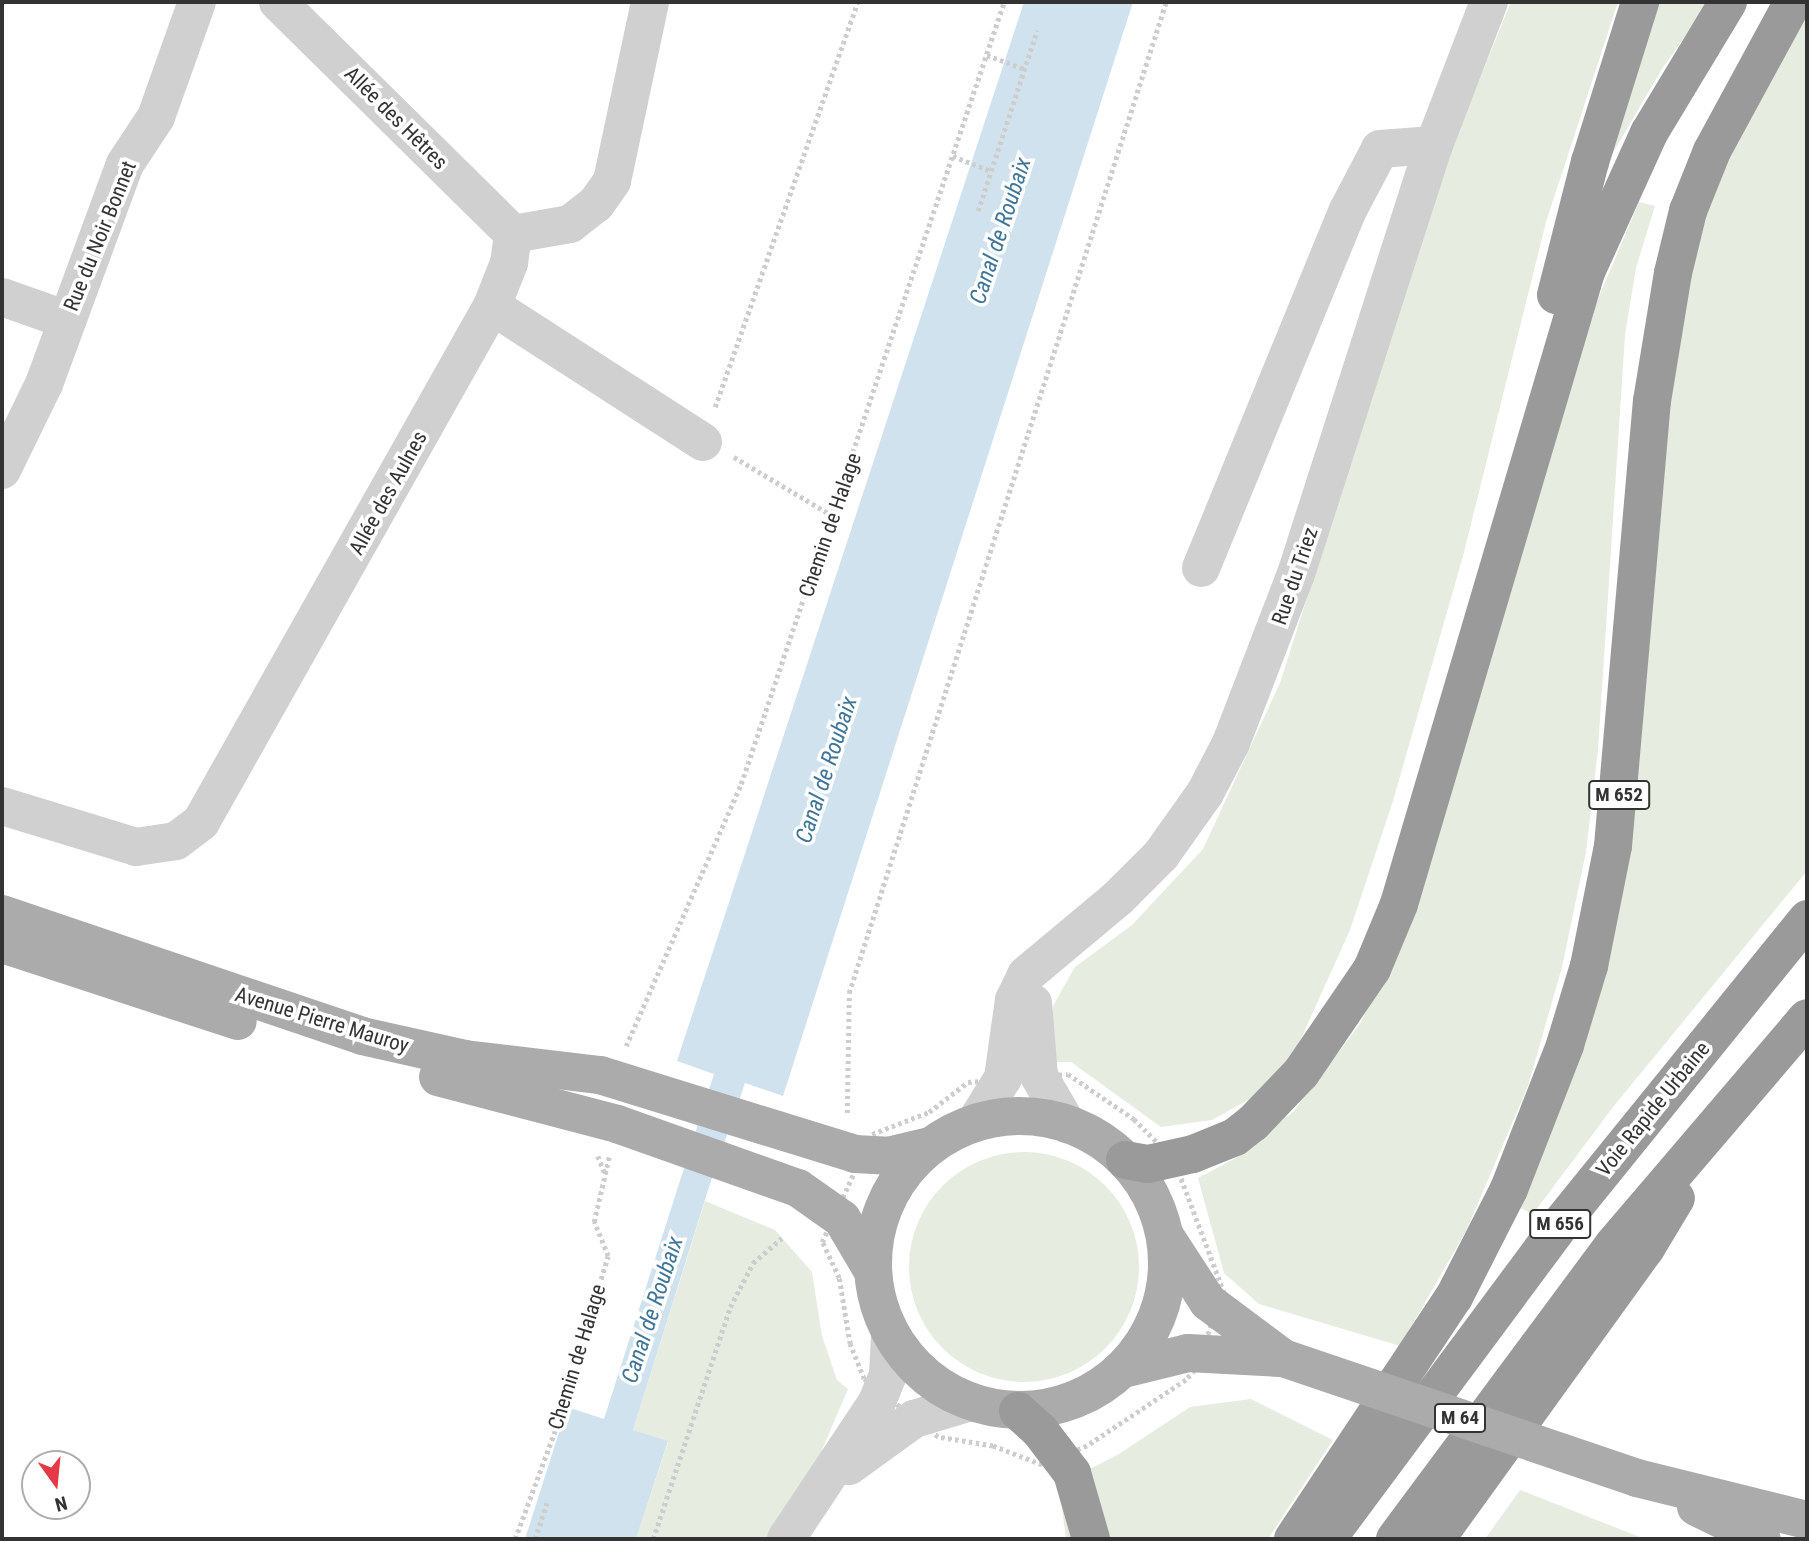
<!DOCTYPE html>
<html>
<head>
<meta charset="utf-8">
<style>
	body { margin:0 }
	#map { position:relative; width:1809px; height:1541px; overflow:hidden; background:#fff; font-family:"Roboto Condensed",sans-serif }
	div>[style] { position:absolute }
	.green>* { inset:0; background:#e6ecdf }
	.round { border-radius:50% }
	.water>* { inset:0; background:#cfe2ee }
	.path>* { height:4.5px; margin-top:-2.25px; transform-origin:0; background:repeating-linear-gradient(90deg,#cdcdcd 0 3.5px,transparent 0 7px) }
	.minor>* { height:38px; margin:-19px; padding:0 19px; transform-origin:19px; border-radius:19px; background:#d0d0d0 }
	.major>* { height:38px; margin:-19px; padding:0 19px; transform-origin:19px; border-radius:19px; background:#ababab }
	.major>.ring { margin:-19px; padding:0; box-sizing:content-box; background:none; border:38px solid #ababab; border-radius:50% }
	.highway>* { height:38px; margin:-19px; padding:0 19px; transform-origin:19px; border-radius:19px; background:#9a9a9a }
	.major-bridge>* { height:38px; margin:-19px; padding:0 19px; transform-origin:19px; border-radius:19px; background:#ababab }
	span { translate:-50% -50%; white-space:nowrap; text-align:center; line-height:1.15; -webkit-text-stroke:7px #fff; paint-order:stroke }
	.shield-label span { padding:2px 5px; background:#fff; border:2px solid; border-radius:5px; -webkit-text-stroke-width:0 }
	.shield-label { font-size:19px; color:#333; font-weight:700 }
	.street-label { font-size:21px; color:#333 }
	.water-label { font-size:23px; color:#3f7597; font-style:italic }
	.frame { position:absolute; inset:0; border:4px solid #333; pointer-events:none }
	.north { position:absolute; left:21px; top:1450px; width:70px; height:70px; box-sizing:border-box; background:#fff; border:2px solid #adadad; border-radius:50%; rotate:165deg; font-size:19px; font-weight:700; line-height:28px; text-align:center; color:#333 }
	.north::after { content:''; display:block; margin:auto; width:24px; height:32px; background:#e63946; clip-path:polygon(50% 0,100% 100%,50% 72%,0 100%) }
</style>
</head>
<body>
<div id="map">
	<div class="green">
		<div style="clip-path:polygon(1511px 2px,1618px 2px,1546px 222px,1463px 556px,1393px 801px,1350px 930px,1295px 1052px,1259px 1094px,1212px 1120px,1161px 1127px,1071px 1062px,1056px 1062px,1048px 1038px,1053px 1006px,1075px 967px,1132px 925px,1203px 849px,1280px 683px,1444px 166px)"></div>
		<div style="clip-path:polygon(1658px 2px,1709px 2px,1662px 69px,1607px 163px)"></div>
		<div style="clip-path:polygon(1807px 9px,1807px 871px,1613px 1107px,1533px 1214px,1520px 1208px,1571px 1076px,1660px 430px,1685px 282px,1722px 165px)"></div>
		<div style="clip-path:polygon(1639px 202px,1655px 206px,1636px 268px,1625px 335px,1598px 750px,1586px 852px,1562px 967px,1528px 1086px,1466px 1231px,1400px 1346px,1259px 1304px,1224px 1273px,1198px 1178px,1234px 1159px,1293px 1112px,1360px 1024px,1421px 894px,1587px 325px)"></div>
		<div class="round" style="left:909px;top:1152px;width:230px;height:230px"></div>
		<div style="clip-path:polygon(705px 1201px,775px 1230px,812px 1272px,822px 1336px,837px 1380px,848px 1389px,819px 1457px,772px 1539px,636px 1539px,668px 1442px,633px 1430px)"></div>
		<div style="clip-path:polygon(1251px 1399px,1333px 1440px,1268px 1539px,1066px 1539px,1059px 1485px,1119px 1454px,1190px 1407px)"></div>
		<div style="clip-path:polygon(1520px 1490px,1645px 1539px,1485px 1539px)"></div>
	</div>
	<div class="water">
		<div style="clip-path:polygon(1024px 2px,1133px 2px,783px 1096px,745px 1083px,709px 1187px,633px 1430px,668px 1441px,636px 1539px,525px 1539px,567px 1407px,604px 1419px,714px 1074px,677px 1061px)"></div>
	</div>
	<div class="path">
		<div style="left:987px;top:55px;width:40px;rotate:20.2deg"></div>
		<div style="left:953px;top:156px;width:41px;rotate:21.5deg"></div>
		<div style="left:978px;top:211px;width:190px;rotate:-71.9deg"></div>
		<div style="left:715px;top:407px;width:430px;rotate:-70.6deg"></div>
		<div style="left:734px;top:457px;width:115px;rotate:30.8deg"></div>
		<div style="left:626px;top:1046px;width:286px;rotate:-66.3deg"></div>
		<div style="left:741px;top:784px;width:825px;rotate:-71.41deg"></div>
		<div style="left:1068px;top:1074px;width:80px;rotate:34.3deg"></div>
		<div style="left:1134px;top:1119px;width:57px;rotate:45deg"></div>
		<div style="left:1174px;top:1159px;width:142px;rotate:69.4deg"></div>
		<div style="left:1224px;top:1292px;width:83px;rotate:110.4deg"></div>
		<div style="left:1195px;top:1370px;width:13px;rotate:132deg"></div>
		<div style="left:1186px;top:1380px;width:119px;rotate:146.3deg"></div>
		<div style="left:1087px;top:1446px;width:49px;rotate:157.1deg"></div>
		<div style="left:1042px;top:1465px;width:53px;rotate:-158.8deg"></div>
		<div style="left:993px;top:1446px;width:56px;rotate:-170.7deg"></div>
		<div style="left:938px;top:1437px;width:94px;rotate:-141.9deg"></div>
		<div style="left:864px;top:1379px;width:38px;rotate:-112deg"></div>
		<div style="left:850px;top:1344px;width:67px;rotate:-99.5deg"></div>
		<div style="left:839px;top:1278px;width:40px;rotate:-115deg"></div>
		<div style="left:822px;top:1242px;width:119px;rotate:-65.2deg"></div>
		<div style="left:872px;top:1134px;width:61px;rotate:-21.1deg"></div>
		<div style="left:929px;top:1112px;width:49px;rotate:-37.6deg"></div>
		<div style="left:968px;top:1082px;width:100px;rotate:-4.6deg"></div>
		<div style="left:847px;top:1113px;width:120px;rotate:-89deg"></div>
		<div style="left:849px;top:993px;width:1040px;rotate:-72.26deg"></div>
		<div style="left:598px;top:1156px;width:18px;rotate:68deg"></div>
		<div style="left:515px;top:1539px;width:127px;rotate:-69.7deg"></div>
		<div style="left:559px;top:1420px;width:171px;rotate:-73.4deg"></div>
		<div style="left:608px;top:1256px;width:37px;rotate:-112deg"></div>
		<div style="left:594px;top:1222px;width:67px;rotate:-77deg"></div>
		<div style="left:535px;top:1539px;width:38px;rotate:-72deg"></div>
		<div style="left:653px;top:1539px;width:244px;rotate:-71.6deg"></div>
		<div style="left:730px;top:1307px;width:50px;rotate:-62.4deg"></div>
		<div style="left:753px;top:1263px;width:38px;rotate:-41deg"></div>
	</div>
	<div class="minor">
		<div style="left:278px;top:2px;width:330px;rotate:44.6deg"></div>
		<div style="left:2px;top:297px;width:69px;rotate:19.5deg"></div>
		<div style="left:492px;top:306px;width:251px;rotate:32.8deg"></div>
		<div style="left:2px;top:470px;width:96px;rotate:-64deg"></div>
		<div style="left:44px;top:384px;width:234px;rotate:-69.8deg"></div>
		<div style="left:125px;top:164px;width:56px;rotate:-56.6deg"></div>
		<div style="left:156px;top:117px;width:122px;rotate:-70.4deg"></div>
		<div style="left:1201px;top:568px;width:387px;rotate:-67.7deg"></div>
		<div style="left:1348px;top:210px;width:69px;rotate:-62.3deg"></div>
		<div style="left:1380px;top:149px;width:54px;rotate:-4.2deg"></div>
		<div style="left:2px;top:806px;width:140px;rotate:17deg"></div>
		<div style="left:136px;top:847px;width:40px;rotate:-8.5deg"></div>
		<div style="left:176px;top:841px;width:31px;rotate:-37deg"></div>
		<div style="left:201px;top:822px;width:592px;rotate:-60.58deg"></div>
		<div style="left:492px;top:306px;width:46px;rotate:-68.4deg"></div>
		<div style="left:509px;top:263px;width:29px;rotate:-82deg"></div>
		<div style="left:513px;top:234px;width:58px;rotate:-10deg"></div>
		<div style="left:570px;top:224px;width:33px;rotate:-38deg"></div>
		<div style="left:596px;top:204px;width:28px;rotate:-55deg"></div>
		<div style="left:612px;top:181px;width:183px;rotate:-78deg"></div>
		<div style="left:1033px;top:1003px;width:73px;rotate:85.3deg"></div>
		<div style="left:1039px;top:1076px;width:56px;rotate:59.7deg"></div>
		<div style="left:975px;top:1123px;width:53px;rotate:-58.1deg"></div>
		<div style="left:1003px;top:1078px;width:79px;rotate:-82deg"></div>
		<div style="left:1014px;top:1000px;width:28px;rotate:-64deg"></div>
		<div style="left:1026px;top:975px;width:120px;rotate:-39.9deg"></div>
		<div style="left:1118px;top:898px;width:61px;rotate:-45deg"></div>
		<div style="left:1161px;top:855px;width:76px;rotate:-54.6deg"></div>
		<div style="left:1205px;top:793px;width:56px;rotate:-62.5deg"></div>
		<div style="left:1231px;top:743px;width:181px;rotate:-69deg"></div>
		<div style="left:1296px;top:574px;width:451px;rotate:-72.2deg"></div>
		<div style="left:1434px;top:145px;width:153px;rotate:-69deg"></div>
		<div style="left:849px;top:1466px;width:80px;rotate:-35.9deg"></div>
		<div style="left:914px;top:1419px;width:59px;rotate:-16.6deg"></div>
		<div style="left:786px;top:1539px;width:164px;rotate:-56.4deg"></div>
		<div style="left:877px;top:1402px;width:29px;rotate:-68deg"></div>
		<div style="left:888px;top:1375px;width:40px;rotate:-87.1deg"></div>
	</div>
	<div class="major">
		<div style="left:2px;top:914px;width:380px;rotate:18.7deg"></div>
		<div style="left:362px;top:1036px;width:106px;rotate:12.6deg"></div>
		<div style="left:465px;top:1059px;width:136px;rotate:6.8deg"></div>
		<div style="left:600px;top:1075px;width:267px;rotate:17.2deg"></div>
		<div style="left:855px;top:1154px;width:33px;rotate:3deg"></div>
		<div style="left:888px;top:1156px;width:43px;rotate:-13.4deg"></div>
		<div style="left:2px;top:944px;width:248px;rotate:18.1deg"></div>
		<div style="left:438px;top:1077px;width:185px;rotate:14.7deg"></div>
		<div style="left:617px;top:1124px;width:192px;rotate:19.5deg"></div>
		<div style="left:798px;top:1188px;width:54px;rotate:35.2deg"></div>
		<div style="left:842px;top:1219px;width:59px;rotate:59.5deg"></div>
		<div class="ring" style="left:873px;top:1116px;width:256px;height:256px"></div>
		<div style="left:1165px;top:1236px;width:79px;rotate:56.9deg"></div>
		<div style="left:1208px;top:1302px;width:94px;rotate:36.7deg"></div>
		<div style="left:1123px;top:1369px;width:67px;rotate:-13.8deg"></div>
		<div style="left:1188px;top:1353px;width:91px;rotate:3.1deg"></div>
		<div style="left:1637px;top:1478px;width:175px;rotate:13.9deg"></div>
		<div style="left:1696px;top:1507px;width:73px;rotate:25.9deg"></div>
	</div>
	<div class="highway">
		<div style="left:1556px;top:295px;width:137px;rotate:-75.7deg"></div>
		<div style="left:1590px;top:162px;width:168px;rotate:-72.6deg"></div>
		<div style="left:1125px;top:1160px;width:23px;rotate:10deg"></div>
		<div style="left:1148px;top:1164px;width:46px;rotate:-12.5deg"></div>
		<div style="left:1193px;top:1154px;width:45px;rotate:-22deg"></div>
		<div style="left:1235px;top:1137px;width:23px;rotate:-38deg"></div>
		<div style="left:1253px;top:1123px;width:69px;rotate:-46.2deg"></div>
		<div style="left:1301px;top:1073px;width:126px;rotate:-55.7deg"></div>
		<div style="left:1372px;top:969px;width:70px;rotate:-67.4deg"></div>
		<div style="left:1399px;top:904px;width:659px;rotate:-73.52deg"></div>
		<div style="left:1586px;top:272px;width:153px;rotate:-65.6deg"></div>
		<div style="left:1649px;top:133px;width:153px;rotate:-58.9deg"></div>
		<div style="left:1018px;top:1411px;width:30px;rotate:42deg"></div>
		<div style="left:1040px;top:1431px;width:53px;rotate:52.7deg"></div>
		<div style="left:1072px;top:1473px;width:69px;rotate:73.9deg"></div>
		<div style="left:1293px;top:1539px;width:291px;rotate:-56.4deg"></div>
		<div style="left:1454px;top:1297px;width:121px;rotate:-63deg"></div>
		<div style="left:1509px;top:1189px;width:155px;rotate:-68.7deg"></div>
		<div style="left:1565px;top:1045px;width:83px;rotate:-73.1deg"></div>
		<div style="left:1589px;top:966px;width:122px;rotate:-78.7deg"></div>
		<div style="left:1613px;top:846px;width:447px;rotate:-85deg"></div>
		<div style="left:1652px;top:401px;width:130px;rotate:-80.7deg"></div>
		<div style="left:1673px;top:273px;width:64px;rotate:-76.4deg"></div>
		<div style="left:1688px;top:211px;width:65px;rotate:-68.2deg"></div>
		<div style="left:1712px;top:151px;width:170px;rotate:-61.5deg"></div>
		<div style="left:1327px;top:1539px;width:395px;rotate:-53.4deg"></div>
		<div style="left:1562px;top:1222px;width:390px;rotate:-51deg"></div>
		<div style="left:1395px;top:1539px;width:367px;rotate:-53.4deg"></div>
		<div style="left:1614px;top:1244px;width:297px;rotate:-49.5deg"></div>
		<div style="left:1436px;top:1539px;width:359px;rotate:-54.2deg"></div>
		<div style="left:1646px;top:1248px;width:58px;rotate:-59deg"></div>
	</div>
	<div class="major-bridge">
		<div style="left:1283px;top:1358px;width:374px;rotate:18.7deg"></div>
	</div>
	<div class="shield-label">
		<span style="left:1619px;top:795px">M 652</span>
		<span style="left:1560px;top:1224px">M 656</span>
		<span style="left:1460px;top:1418px">M 64</span>
	</div>
	<div class="street-label">
		<span style="left:396px;top:118px;rotate:45deg">Allée des Hêtres</span>
		<span style="left:100px;top:236px;rotate:-68deg">Rue du Noir Bonnet</span>
		<span style="left:388px;top:493px;rotate:-61deg">Allée des Aulnes</span>
		<span style="left:830px;top:525px;rotate:-71deg">Chemin de Halage</span>
		<span style="left:1295px;top:576px;rotate:-71deg">Rue du Triez</span>
		<span style="left:322px;top:1020px;rotate:17deg">Avenue Pierre Mauroy</span>
		<span style="left:1653px;top:1109px;rotate:-51deg">Voie Rapide Urbaine</span>
		<span style="left:577px;top:1357px;rotate:-73deg">Chemin de Halage</span>
	</div>
	<div class="water-label">
		<span style="left:1001px;top:231px;rotate:-72deg">Canal de Roubaix</span>
		<span style="left:827px;top:770px;rotate:-72deg">Canal de Roubaix</span>
		<span style="left:653px;top:1310px;rotate:-72deg">Canal de Roubaix</span>
	</div>
	<div class="frame"></div>
	<div class="north">N</div>
</div>
</body>
</html>
